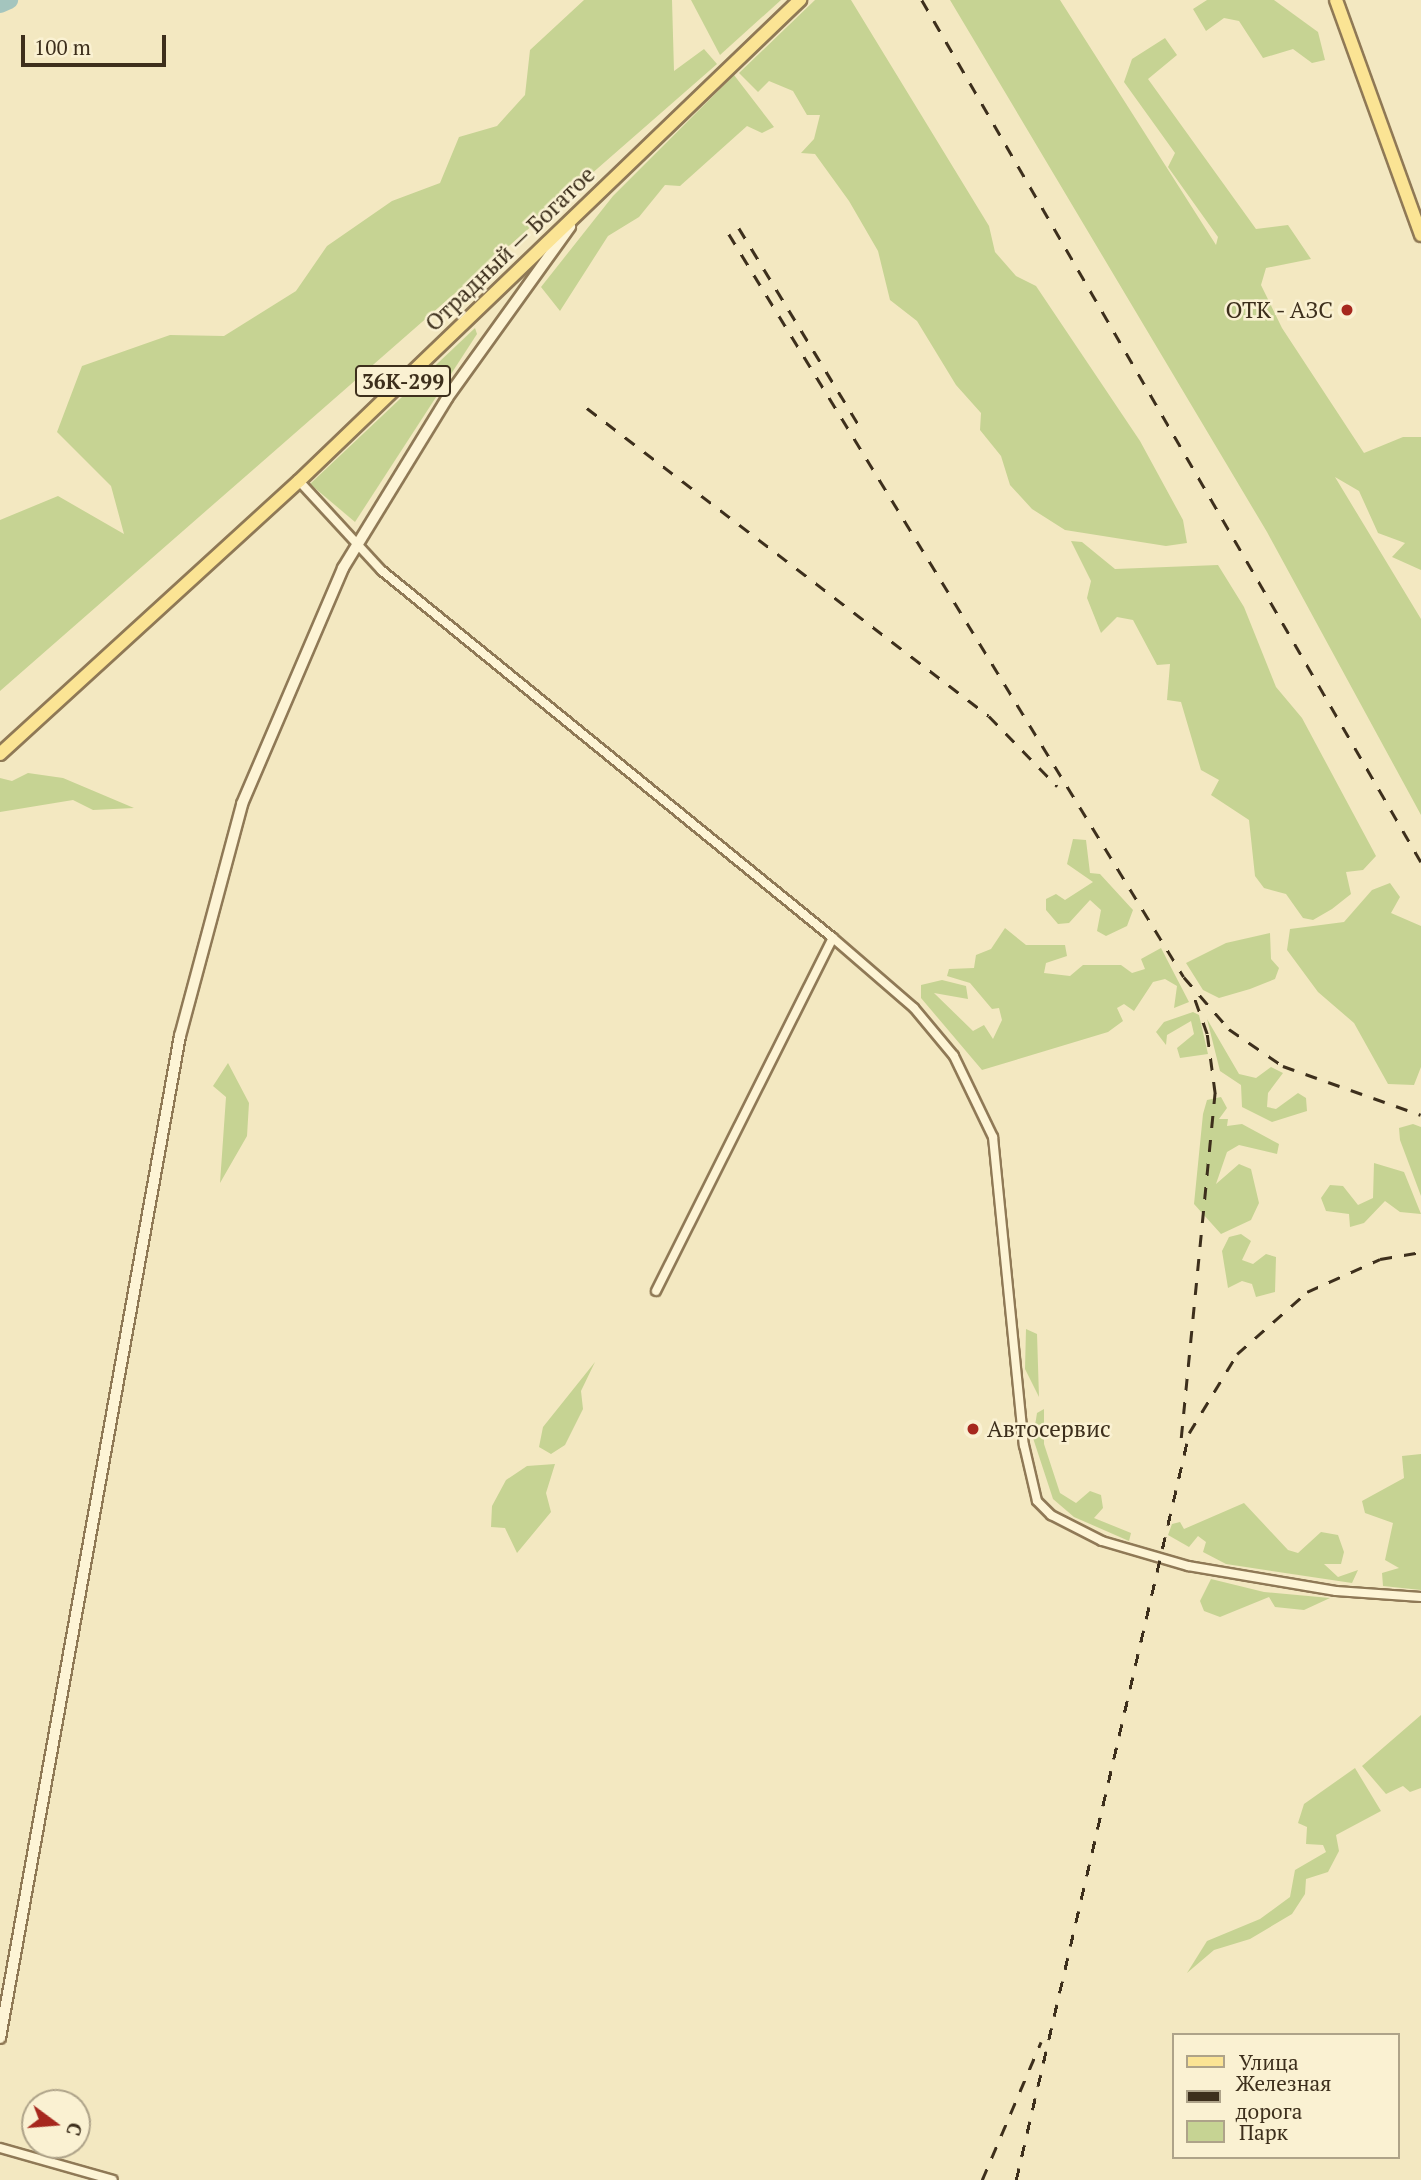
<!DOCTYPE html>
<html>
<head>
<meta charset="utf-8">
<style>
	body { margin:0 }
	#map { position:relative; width:1421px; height:2180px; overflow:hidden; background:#f3e8c1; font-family:"PT Serif",serif }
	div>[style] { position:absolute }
	.green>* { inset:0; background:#c6d393 }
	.river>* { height:18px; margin:-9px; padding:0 9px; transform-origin:9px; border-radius:9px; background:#a4c5be }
	.roads { filter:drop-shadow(2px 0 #8f7956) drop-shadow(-2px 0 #8f7956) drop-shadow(0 2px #8f7956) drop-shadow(0 -2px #8f7956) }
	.minor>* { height:8px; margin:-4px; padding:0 4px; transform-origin:4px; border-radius:4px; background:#fdf4d5 }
	.tertiary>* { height:10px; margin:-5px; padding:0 5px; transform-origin:5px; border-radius:5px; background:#fdf4d5 }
	.primary>* { height:12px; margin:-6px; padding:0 6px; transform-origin:6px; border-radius:6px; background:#fbe494 }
	.rail>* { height:2.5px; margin-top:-1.25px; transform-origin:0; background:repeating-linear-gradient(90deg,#3d2f1c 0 12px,transparent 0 24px) }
	.dots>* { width:19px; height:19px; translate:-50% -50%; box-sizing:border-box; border:4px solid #faf1d2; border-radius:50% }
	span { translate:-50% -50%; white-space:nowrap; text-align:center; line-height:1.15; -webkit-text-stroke:5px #faf1d2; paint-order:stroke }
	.shield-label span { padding:2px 5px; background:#faf1d2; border:2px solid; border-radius:5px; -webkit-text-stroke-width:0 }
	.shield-label { font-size:21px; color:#3d2f1c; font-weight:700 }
	.street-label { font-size:23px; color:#3d2f1c }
	.poi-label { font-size:23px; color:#3d2f1c }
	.right { translate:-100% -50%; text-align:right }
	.left { translate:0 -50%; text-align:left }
	.legend { position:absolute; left:1172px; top:2033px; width:228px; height:126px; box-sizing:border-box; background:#faf1d2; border:2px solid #aea389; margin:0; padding:9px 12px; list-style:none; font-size:21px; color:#3d2f1c }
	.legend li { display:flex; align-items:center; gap:14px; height:35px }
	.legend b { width:35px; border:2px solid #aea389 }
	.north { position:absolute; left:21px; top:2089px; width:70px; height:70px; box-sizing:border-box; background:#faf1d2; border:2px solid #aea389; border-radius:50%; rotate:106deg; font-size:19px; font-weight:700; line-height:28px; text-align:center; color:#3d2f1c }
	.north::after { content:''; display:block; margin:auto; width:24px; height:32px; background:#a6281e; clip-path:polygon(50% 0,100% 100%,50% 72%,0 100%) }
	.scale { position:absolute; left:21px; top:35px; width:145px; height:32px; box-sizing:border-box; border:4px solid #3d2f1c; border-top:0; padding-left:9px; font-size:21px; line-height:24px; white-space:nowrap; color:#3d2f1c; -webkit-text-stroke:5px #faf1d2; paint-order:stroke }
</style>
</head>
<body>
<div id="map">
	<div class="green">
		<div style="clip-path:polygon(584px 0,672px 0,674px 71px,704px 49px,717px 64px,0 691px,0 520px,58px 496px,124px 534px,111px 486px,57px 432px,82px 366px,170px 335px,224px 336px,296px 291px,327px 246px,392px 201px,440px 183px,459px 137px,497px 126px,525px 95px,530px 50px)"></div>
		<div style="clip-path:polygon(691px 0,781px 0,720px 55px)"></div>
		<div style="clip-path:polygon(815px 0,851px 0,989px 226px,995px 252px,1016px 276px,1036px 286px,1140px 441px,1183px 520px,1187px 543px,1166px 546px,1065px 530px,1032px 509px,1010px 485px,1001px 456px,980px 430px,981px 413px,956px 385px,917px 321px,890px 300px,878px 251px,849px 201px,815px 154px,801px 153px,814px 139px,820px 115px,807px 115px,793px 91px,769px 81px,758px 92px,739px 73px)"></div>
		<div style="clip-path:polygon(950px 0,1060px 0,1216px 245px,1218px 237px,1168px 167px,1175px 153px,1124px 82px,1132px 59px,1165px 38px,1177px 55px,1148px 79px,1256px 229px,1288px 225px,1311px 259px,1266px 268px,1261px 285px,1282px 328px,1364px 453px,1403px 437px,1421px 437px,1421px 570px,1392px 557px,1405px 543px,1378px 533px,1359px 491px,1335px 477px,1421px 619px,1421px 815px,1267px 532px)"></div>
		<div style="clip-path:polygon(1207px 0,1274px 0,1318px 32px,1325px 60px,1312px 63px,1293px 49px,1263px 58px,1239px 21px,1224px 18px,1206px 31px,1193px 9px)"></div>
		<div style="clip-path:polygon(734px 75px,774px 127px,762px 133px,747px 126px,680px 186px,665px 185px,639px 217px,608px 236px,560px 311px,541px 287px,613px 196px)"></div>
		<div style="clip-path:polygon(475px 328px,477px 334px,355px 522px,310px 484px)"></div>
		<div style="clip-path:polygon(1071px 541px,1082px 542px,1115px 569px,1218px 565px,1244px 607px,1276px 687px,1302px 718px,1376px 856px,1363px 870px,1346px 872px,1351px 894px,1332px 909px,1313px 920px,1303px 918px,1286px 894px,1264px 888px,1255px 876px,1249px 820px,1211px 795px,1219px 780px,1201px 770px,1181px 702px,1167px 700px,1170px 664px,1157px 665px,1133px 620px,1117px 617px,1101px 633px,1087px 598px,1091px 581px)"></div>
		<div style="clip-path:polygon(28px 773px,63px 778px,134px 808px,93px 810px,73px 800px,0 812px,0 778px,12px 781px)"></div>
		<div style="clip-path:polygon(1073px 839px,1086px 840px,1090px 873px,1100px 874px,1133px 910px,1127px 926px,1106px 936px,1097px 931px,1101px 910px,1090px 900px,1069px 923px,1058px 924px,1046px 910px,1046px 899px,1056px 894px,1065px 900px,1093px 882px,1067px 864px)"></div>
		<div style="clip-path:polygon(1390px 883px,1400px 897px,1391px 913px,1421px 926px,1421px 1067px,1414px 1085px,1388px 1084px,1354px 1023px,1318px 992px,1287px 950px,1290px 929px,1344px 922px,1372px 890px)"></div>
		<div style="clip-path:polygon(1005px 928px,1026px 945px,1065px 945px,1067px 956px,1046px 963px,1044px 973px,1070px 976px,1083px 965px,1121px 965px,1132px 973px,1145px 969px,1141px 959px,1161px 948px,1189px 1002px,1174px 1008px,1177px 986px,1165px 979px,1153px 982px,1134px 1011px,1124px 1004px,1117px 1008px,1123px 1021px,1108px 1032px,982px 1070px,921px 998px,921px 985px,942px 980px,966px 986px,968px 999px,934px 993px,973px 1031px,984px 1025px,993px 1039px,1002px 1020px,999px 1008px,992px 1009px,970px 983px,947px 976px,949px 969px,974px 968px,976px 955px,991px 949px)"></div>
		<div style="clip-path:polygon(1270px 933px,1271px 959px,1279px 968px,1275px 979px,1250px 989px,1219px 998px,1203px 990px,1186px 963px,1226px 943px)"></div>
		<div style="clip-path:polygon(1193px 1012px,1199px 1015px,1208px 1054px,1180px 1058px,1177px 1048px,1194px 1034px,1191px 1021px,1167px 1035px,1166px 1045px,1156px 1032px,1164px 1022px)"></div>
		<div style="clip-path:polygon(1207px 1019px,1239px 1074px,1256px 1078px,1271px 1067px,1283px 1073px,1268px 1093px,1267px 1107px,1276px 1109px,1298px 1093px,1306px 1098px,1307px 1111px,1272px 1122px,1242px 1107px,1241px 1085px,1220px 1071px)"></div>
		<div style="clip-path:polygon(228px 1063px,249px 1103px,247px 1136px,220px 1183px,226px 1097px,213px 1086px)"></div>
		<div style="clip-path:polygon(1221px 1097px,1227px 1108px,1219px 1119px,1228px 1119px,1227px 1126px,1242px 1124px,1279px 1144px,1277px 1154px,1239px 1145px,1227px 1152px,1216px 1184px,1239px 1164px,1251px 1169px,1259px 1203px,1251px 1220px,1221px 1234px,1194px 1204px,1203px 1114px,1207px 1100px)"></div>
		<div style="clip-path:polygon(1413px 1124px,1421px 1127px,1421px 1196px,1400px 1140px,1399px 1128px)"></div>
		<div style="clip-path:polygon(1374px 1163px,1404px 1172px,1421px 1214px,1400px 1212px,1385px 1201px,1364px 1223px,1350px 1227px,1349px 1214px,1326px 1211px,1321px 1198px,1330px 1185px,1343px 1186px,1358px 1205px,1373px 1198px)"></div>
		<div style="clip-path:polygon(1241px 1234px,1251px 1241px,1242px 1260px,1253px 1264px,1266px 1254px,1276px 1257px,1275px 1292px,1256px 1297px,1252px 1284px,1242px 1281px,1228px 1288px,1222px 1251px,1229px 1237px)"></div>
		<div style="clip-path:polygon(1026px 1329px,1037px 1334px,1039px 1397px,1025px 1369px)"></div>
		<div style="clip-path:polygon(595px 1362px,581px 1391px,583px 1409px,565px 1445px,551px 1454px,539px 1447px,543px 1427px)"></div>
		<div style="clip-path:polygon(1044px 1409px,1044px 1444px,1060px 1493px,1076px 1503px,1090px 1491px,1101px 1495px,1103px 1508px,1094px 1518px,1131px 1533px,1129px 1541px,1074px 1517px,1053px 1499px,1033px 1438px,1037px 1413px)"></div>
		<div style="clip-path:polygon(1421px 1454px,1421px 1590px,1383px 1586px,1382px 1573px,1399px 1568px,1385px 1560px,1393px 1523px,1365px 1513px,1362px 1501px,1404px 1478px,1402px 1456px)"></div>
		<div style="clip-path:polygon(555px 1464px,546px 1493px,551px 1512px,517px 1553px,505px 1528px,491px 1527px,492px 1506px,506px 1480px,527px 1466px)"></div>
		<div style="clip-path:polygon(1244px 1503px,1288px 1550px,1298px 1553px,1321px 1532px,1338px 1535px,1344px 1552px,1341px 1564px,1324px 1564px,1338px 1577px,1358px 1570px,1352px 1583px,1226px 1564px,1203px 1552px,1206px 1542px,1198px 1536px,1189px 1547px,1168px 1535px,1172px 1524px,1180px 1522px,1184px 1529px)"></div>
		<div style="clip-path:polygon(1211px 1579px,1264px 1592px,1330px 1598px,1304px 1610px,1275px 1607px,1269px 1597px,1220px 1617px,1204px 1611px,1200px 1601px)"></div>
		<div style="clip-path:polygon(1421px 1715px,1421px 1788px,1410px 1792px,1403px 1786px,1386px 1794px,1362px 1766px)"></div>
		<div style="clip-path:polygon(1355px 1768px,1381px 1811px,1336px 1835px,1339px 1851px,1328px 1872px,1306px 1879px,1305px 1894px,1292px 1914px,1250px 1939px,1214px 1950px,1187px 1973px,1207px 1941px,1260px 1919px,1290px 1897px,1295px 1870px,1326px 1852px,1323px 1845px,1306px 1844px,1307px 1827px,1298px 1823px,1304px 1804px)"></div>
	</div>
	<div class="river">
		<div style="left:0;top:4px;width:10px;rotate:-24deg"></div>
	</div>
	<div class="roads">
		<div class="minor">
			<div style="left:299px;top:481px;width:121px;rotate:47.3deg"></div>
			<div style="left:381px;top:570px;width:583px;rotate:39.15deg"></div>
			<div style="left:833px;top:938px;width:107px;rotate:40.8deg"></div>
			<div style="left:914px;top:1008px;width:62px;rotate:50.2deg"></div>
			<div style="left:954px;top:1056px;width:90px;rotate:64.3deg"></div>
			<div style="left:993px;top:1137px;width:310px;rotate:84.3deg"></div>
			<div style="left:1024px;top:1445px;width:57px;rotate:76.9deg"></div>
			<div style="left:1037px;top:1501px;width:20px;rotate:45deg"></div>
			<div style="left:1051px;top:1515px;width:57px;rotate:27deg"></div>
			<div style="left:1102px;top:1541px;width:90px;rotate:16.2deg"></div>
			<div style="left:1188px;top:1566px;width:150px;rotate:9.6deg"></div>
			<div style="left:1336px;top:1591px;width:85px;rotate:4deg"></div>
			<div style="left:656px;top:1291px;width:395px;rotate:-63.4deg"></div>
			<div style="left:0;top:2148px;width:117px;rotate:15.8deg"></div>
		</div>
		<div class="tertiary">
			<div style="left:0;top:2038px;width:1018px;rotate:-79.82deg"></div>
			<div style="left:180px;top:1036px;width:240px;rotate:-75deg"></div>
			<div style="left:242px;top:804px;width:257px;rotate:-66.8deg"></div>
			<div style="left:343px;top:568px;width:199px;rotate:-58.5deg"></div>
			<div style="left:447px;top:398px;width:211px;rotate:-54.3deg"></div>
		</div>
		<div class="primary">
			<div style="left:1336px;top:0;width:250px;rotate:70.1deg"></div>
			<div style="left:0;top:754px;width:405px;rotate:-42.4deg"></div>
			<div style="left:299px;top:481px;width:695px;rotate:-43.83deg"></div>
		</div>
	</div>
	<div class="rail">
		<div style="left:922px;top:0;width:996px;rotate:59.93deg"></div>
		<div style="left:739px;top:228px;width:231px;rotate:58.7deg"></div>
		<div style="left:729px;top:234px;width:871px;rotate:58.52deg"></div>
		<div style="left:1184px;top:977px;width:69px;rotate:49.1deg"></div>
		<div style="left:1229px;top:1029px;width:65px;rotate:34.4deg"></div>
		<div style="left:1283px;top:1066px;width:146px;rotate:19.5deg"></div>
		<div style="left:587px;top:408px;width:506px;rotate:37.46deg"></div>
		<div style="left:989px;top:716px;width:98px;rotate:45.8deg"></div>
		<div style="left:1181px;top:1438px;width:346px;rotate:-84.4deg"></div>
		<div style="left:1215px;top:1094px;width:61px;rotate:-97.6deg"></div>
		<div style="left:1207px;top:1034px;width:41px;rotate:-109.7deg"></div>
		<div style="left:982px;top:2180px;width:150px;rotate:-66.9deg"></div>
		<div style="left:1016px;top:2180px;width:767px;rotate:-76.96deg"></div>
		<div style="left:1189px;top:1433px;width:92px;rotate:-58.7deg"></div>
		<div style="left:1237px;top:1354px;width:94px;rotate:-41.5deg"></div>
		<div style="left:1307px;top:1292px;width:80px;rotate:-24.3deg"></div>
		<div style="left:1380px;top:1259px;width:42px;rotate:-9.7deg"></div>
	</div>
	<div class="dots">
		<div style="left:1347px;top:310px;background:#a6281e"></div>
		<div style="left:973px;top:1429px;background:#a6281e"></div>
	</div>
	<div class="shield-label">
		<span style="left:403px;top:381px">36К-299</span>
	</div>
	<div class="street-label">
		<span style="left:510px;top:249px;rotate:-44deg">Отрадный — Богатое</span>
	</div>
	<div class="poi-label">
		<span class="right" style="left:1333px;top:310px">ОТК - АЗС</span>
		<span class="left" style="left:987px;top:1429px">Автосервис</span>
	</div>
	<ul class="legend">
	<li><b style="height:9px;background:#fbe494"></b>Улица</li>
	<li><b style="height:9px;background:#3d2f1c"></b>Железная дорога</li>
	<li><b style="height:19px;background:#c6d393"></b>Парк</li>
	</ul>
	<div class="north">С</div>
	<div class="scale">100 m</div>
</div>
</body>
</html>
